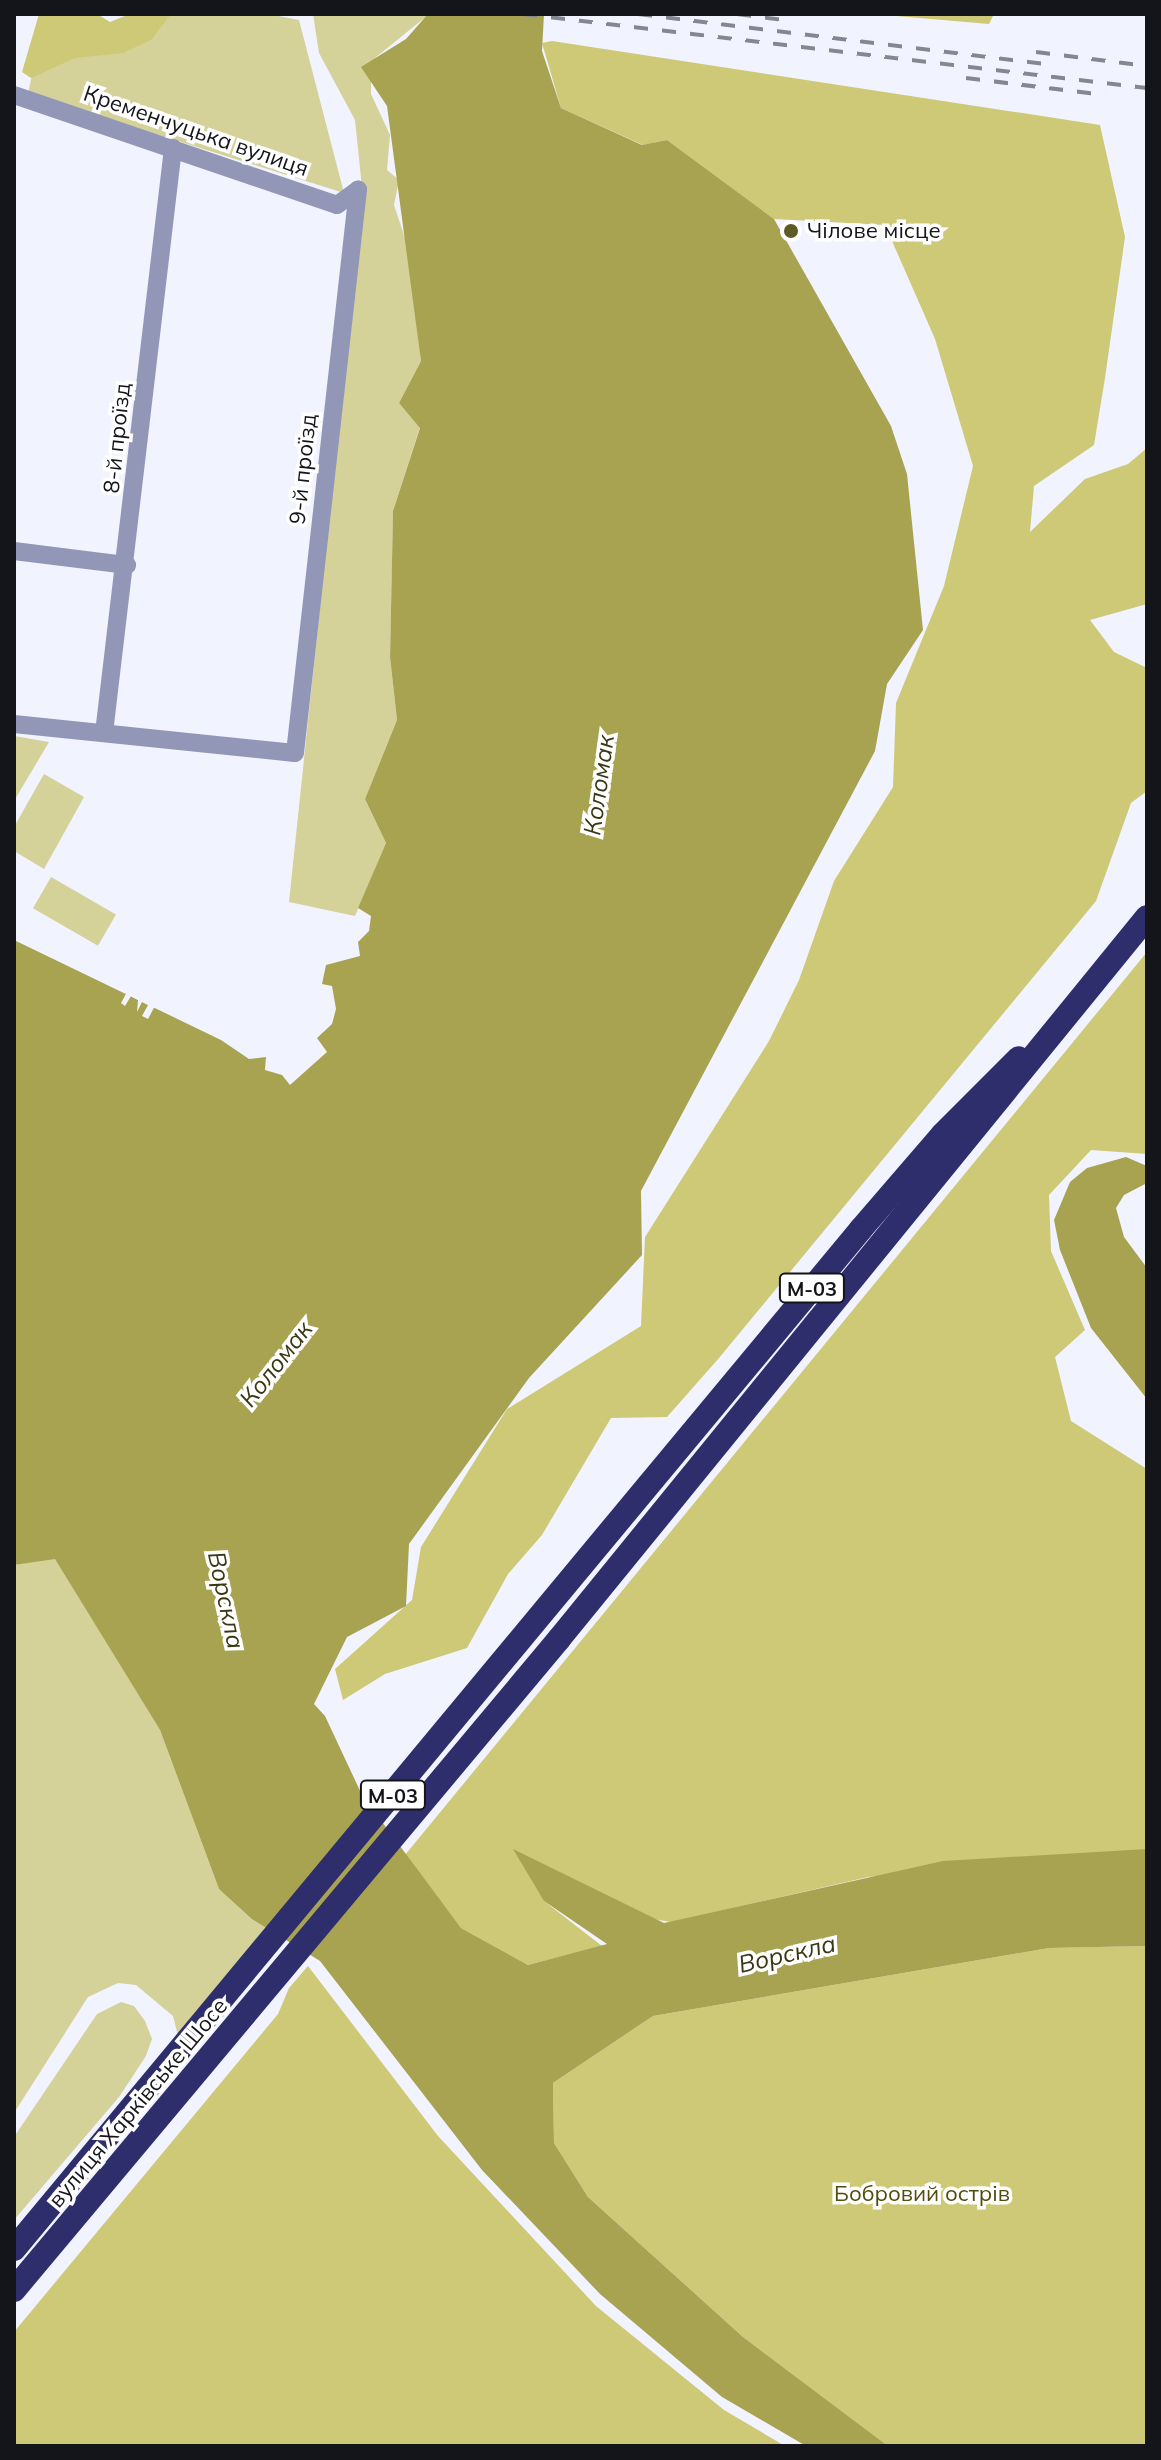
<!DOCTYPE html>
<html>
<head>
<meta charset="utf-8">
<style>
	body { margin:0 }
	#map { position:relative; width:1161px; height:2460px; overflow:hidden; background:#f1f3ff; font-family:Mulish,sans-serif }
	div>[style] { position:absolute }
	.green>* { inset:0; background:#d4d199; transform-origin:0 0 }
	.forest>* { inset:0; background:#cec977 }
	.water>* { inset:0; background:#a8a351 }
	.pier>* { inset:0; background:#f1f3ff }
	.minor>* { height:18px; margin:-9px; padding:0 9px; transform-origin:9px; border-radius:9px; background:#9397b7 }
	.highway>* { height:24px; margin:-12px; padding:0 12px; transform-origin:12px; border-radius:12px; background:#2f2e6c }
	.rail>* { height:4px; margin-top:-2px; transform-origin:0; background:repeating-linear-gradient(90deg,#858790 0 14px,transparent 0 28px) }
	.dots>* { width:22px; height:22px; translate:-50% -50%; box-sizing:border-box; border:4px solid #fff; border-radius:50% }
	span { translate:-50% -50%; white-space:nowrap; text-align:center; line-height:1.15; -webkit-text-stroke:7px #fff; paint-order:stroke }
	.shield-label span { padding:2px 6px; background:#fff; border:2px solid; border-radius:6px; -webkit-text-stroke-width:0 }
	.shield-label { font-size:20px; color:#14151b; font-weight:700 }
	.street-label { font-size:22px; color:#14151b }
	.poi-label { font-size:22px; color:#14151b }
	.left { translate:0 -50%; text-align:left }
	.park-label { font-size:22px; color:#524d0e }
	.water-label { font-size:24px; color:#3a3814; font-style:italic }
	.frame { position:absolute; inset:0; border:16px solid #14151b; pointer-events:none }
</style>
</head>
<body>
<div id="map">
	<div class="green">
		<div style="clip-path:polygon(155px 14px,268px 14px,299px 20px,344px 193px,28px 94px,39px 42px)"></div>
		<div style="clip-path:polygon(313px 14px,428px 15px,375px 58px,371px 75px,371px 94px,390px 135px,387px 170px,399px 180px,394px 205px,408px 247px,421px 361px,399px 403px,420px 427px,393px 511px,390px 657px,397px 720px,365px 799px,386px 843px,355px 916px,289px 902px,363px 197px,355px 120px,319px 53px)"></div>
		<div style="clip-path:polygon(14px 736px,49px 742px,14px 801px)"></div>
		<div style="clip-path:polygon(44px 774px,84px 797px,44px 869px,14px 851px,14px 827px)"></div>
		<div style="left:51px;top:877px;width:75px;height:36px;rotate:30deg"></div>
		<div style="clip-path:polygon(55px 1558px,160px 1730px,219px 1889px,269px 1924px,178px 2036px,173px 2016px,136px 1985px,118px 1983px,88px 1997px,14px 2113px,14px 1565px)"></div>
		<div style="clip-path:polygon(121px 2002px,134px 2006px,145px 2021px,152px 2039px,146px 2056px,119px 2097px,14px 2220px,14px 2137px,97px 2014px)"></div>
	</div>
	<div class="forest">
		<div style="clip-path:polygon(39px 14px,97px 14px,110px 22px,130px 14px,171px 14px,151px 40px,123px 53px,75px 58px,31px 78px,22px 72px)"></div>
		<div style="clip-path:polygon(873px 14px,994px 14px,989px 24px)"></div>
		<div style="clip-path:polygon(552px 41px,1100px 125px,1125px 237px,1105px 378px,1094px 445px,1034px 486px,1030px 532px,1085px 479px,1128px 464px,1147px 448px,1147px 604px,1090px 620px,1114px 652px,1147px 668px,1147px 791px,1131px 803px,1096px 901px,719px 1358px,667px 1417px,611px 1418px,542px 1535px,508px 1574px,467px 1648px,385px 1674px,343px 1700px,335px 1669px,412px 1600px,421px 1547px,507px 1409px,641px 1326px,645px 1237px,769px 1041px,799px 980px,834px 881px,893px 787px,896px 703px,944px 586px,973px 466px,935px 339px,885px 225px,774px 219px,667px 140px,643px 145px,561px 108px,542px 43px)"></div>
		<div style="clip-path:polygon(1147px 952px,1147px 1154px,1091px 1150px,1049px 1195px,1051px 1251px,1085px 1330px,1055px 1357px,1071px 1421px,1147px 1469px,1147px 1851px,868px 1877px,671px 1922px,544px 1901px,602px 1946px,528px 1965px,461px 1928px,405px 1855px)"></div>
		<div style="clip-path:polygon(1147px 1946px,1147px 2446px,888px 2446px,743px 2337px,588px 2197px,554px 2143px,553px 2083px,653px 2016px,1049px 1948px)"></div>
		<div style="clip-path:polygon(308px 1966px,438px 2136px,596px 2306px,724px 2410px,785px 2446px,14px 2446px,14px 2332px,278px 2014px,289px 1988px)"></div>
	</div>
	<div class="water">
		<div style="clip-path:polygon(428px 14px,544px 14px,542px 51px,561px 108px,642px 145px,667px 140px,774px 219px,891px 426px,907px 474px,923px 630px,887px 684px,875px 751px,641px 1191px,642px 1255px,529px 1378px,409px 1544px,406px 1606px,347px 1637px,314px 1704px,325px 1716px,362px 1795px,461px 1928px,528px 1965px,607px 1944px,544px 1901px,513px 1849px,664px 1923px,943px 1861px,1147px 1849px,1147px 1946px,1049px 1948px,653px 2016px,553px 2083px,554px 2143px,588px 2197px,743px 2337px,888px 2446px,806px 2446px,722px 2397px,600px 2294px,482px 2170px,320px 1961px,252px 1919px,219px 1889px,160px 1730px,55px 1559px,14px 1565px,14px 940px,221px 1040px,249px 1059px,266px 1057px,265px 1070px,282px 1075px,290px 1085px,327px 1052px,317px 1038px,332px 1024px,336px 1009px,332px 986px,322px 984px,326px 965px,360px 956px,358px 942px,369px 931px,371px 916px,358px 908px,386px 843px,365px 799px,397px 720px,390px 657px,393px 511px,420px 428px,399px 403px,421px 361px,387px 106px,361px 67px,406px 39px)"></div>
		<div style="clip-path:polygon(1126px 1157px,1147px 1166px,1147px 1183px,1124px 1195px,1116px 1208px,1124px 1237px,1147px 1268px,1147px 1399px,1091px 1328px,1060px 1250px,1054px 1220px,1070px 1182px,1087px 1168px)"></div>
	</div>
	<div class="pier">
		<div style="clip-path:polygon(127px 992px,156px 1004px,148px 1019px,142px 1016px,148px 1005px,142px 1002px,137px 1012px,138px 1000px,131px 996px,125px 1006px,121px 1003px)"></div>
	</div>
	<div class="minor">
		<div style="left:14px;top:95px;width:341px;rotate:18.8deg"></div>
		<div style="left:337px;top:205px;width:26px;rotate:-36deg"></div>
		<div style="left:14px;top:551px;width:114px;rotate:7.1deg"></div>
		<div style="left:14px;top:724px;width:282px;rotate:5.9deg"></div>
		<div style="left:295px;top:753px;width:567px;rotate:-83.62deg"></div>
		<div style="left:104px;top:733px;width:589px;rotate:-83.27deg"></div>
	</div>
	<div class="highway">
		<div style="left:14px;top:2249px;width:1326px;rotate:-50.29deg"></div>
		<div style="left:861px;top:1229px;width:125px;rotate:-49.2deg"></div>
		<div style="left:943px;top:1134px;width:107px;rotate:-45deg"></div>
		<div style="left:14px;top:2290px;width:849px;rotate:-50.06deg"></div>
		<div style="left:559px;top:1639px;width:931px;rotate:-50.84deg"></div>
	</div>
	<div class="rail">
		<div style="left:523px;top:14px;width:628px;rotate:6.76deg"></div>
		<div style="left:638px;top:14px;width:417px;rotate:7deg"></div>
		<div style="left:737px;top:14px;width:47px;rotate:7.3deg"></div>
		<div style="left:1036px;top:52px;width:112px;rotate:7.2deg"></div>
		<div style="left:966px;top:78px;width:140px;rotate:7deg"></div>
	</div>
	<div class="dots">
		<div style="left:791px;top:231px;background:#5d5a26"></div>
	</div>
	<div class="shield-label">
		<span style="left:812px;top:1288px">М-03</span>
		<span style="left:393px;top:1795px">М-03</span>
	</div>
	<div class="street-label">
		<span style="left:196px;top:131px;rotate:19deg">Кременчуцька вулиця</span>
		<span style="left:117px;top:438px;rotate:-84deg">8-й проїзд</span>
		<span style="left:303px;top:469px;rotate:-84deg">9-й проїзд</span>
		<span style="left:138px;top:2103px;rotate:-50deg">вулиця Харківське Шосе</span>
	</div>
	<div class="poi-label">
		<span class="left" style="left:807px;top:231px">Чілове місце</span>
	</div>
	<div class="park-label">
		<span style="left:922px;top:2194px">Бобровий острів</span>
	</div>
	<div class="water-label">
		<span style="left:599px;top:785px;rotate:-82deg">Коломак</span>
		<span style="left:276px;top:1364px;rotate:-52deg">Коломак</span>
		<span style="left:226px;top:1600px;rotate:78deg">Ворскла</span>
		<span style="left:787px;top:1954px;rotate:-13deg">Ворскла</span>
	</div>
	<div class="frame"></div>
</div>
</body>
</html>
